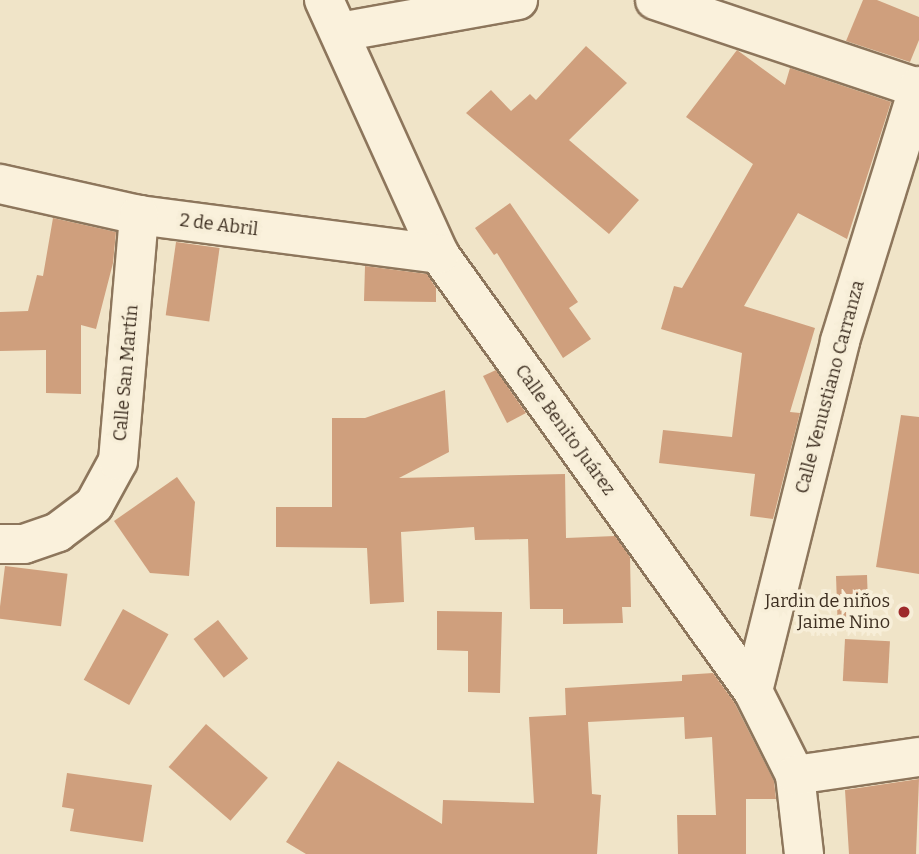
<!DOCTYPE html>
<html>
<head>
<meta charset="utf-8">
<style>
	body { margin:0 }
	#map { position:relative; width:919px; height:854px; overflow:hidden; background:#f0e4c8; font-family:Bitter,serif }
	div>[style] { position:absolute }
	.building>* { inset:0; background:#cf9f7d; transform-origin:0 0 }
	.roads { filter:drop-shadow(2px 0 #8d765c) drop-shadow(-2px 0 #8d765c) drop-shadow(0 2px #8d765c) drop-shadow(0 -2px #8d765c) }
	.minor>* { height:38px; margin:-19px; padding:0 19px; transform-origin:19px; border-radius:19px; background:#faf1dc }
	.dots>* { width:19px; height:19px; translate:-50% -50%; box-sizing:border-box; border:4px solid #f7eed8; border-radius:50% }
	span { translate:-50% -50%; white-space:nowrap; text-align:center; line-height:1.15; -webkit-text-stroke:7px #f7eed8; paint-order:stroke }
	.street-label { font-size:18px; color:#3d2e20 }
	.poi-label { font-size:18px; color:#3d2e20 }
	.right { translate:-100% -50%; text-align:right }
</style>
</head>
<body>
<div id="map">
	<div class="building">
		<div style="clip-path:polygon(863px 0,877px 0,919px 17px,919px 40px,910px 62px,846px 41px)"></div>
		<div style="clip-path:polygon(586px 46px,627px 83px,569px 140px,639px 200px,609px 234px,466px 113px,491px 90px,511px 111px,530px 94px,536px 100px)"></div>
		<div style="clip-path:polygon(737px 50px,785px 85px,790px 68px,891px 102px,847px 239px,798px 213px,744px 306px,815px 328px,790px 412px,800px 413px,773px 519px,750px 516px,755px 474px,659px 463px,663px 430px,732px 437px,742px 353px,661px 329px,674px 286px,682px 288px,753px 164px,686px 117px)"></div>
		<div style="clip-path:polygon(510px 203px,578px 302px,569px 308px,591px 339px,563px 358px,497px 253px,494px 255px,475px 228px)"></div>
		<div style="clip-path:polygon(53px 218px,116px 232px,113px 263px,96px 329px,81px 325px,81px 394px,46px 393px,46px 350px,0 351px,0 312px,28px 311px,37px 275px,43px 276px)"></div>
		<div style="left:176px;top:242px;width:44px;height:74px;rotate:8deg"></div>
		<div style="clip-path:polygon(365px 266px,427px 274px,436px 288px,436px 302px,364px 301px)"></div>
		<div style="clip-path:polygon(496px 370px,526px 413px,507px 423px,483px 376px)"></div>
		<div style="clip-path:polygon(445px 390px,449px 452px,399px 478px,565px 474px,566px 538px,615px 536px,630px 557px,631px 607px,622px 607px,623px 623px,563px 624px,563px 609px,530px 609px,528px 539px,475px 540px,474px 527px,401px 532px,404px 602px,370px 604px,367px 548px,276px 547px,276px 507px,332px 507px,332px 418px,365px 418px)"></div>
		<div style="clip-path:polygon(901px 415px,919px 417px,919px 574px,876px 567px)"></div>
		<div style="clip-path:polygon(177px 477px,195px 502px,189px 576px,150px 573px,114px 521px)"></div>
		<div style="left:5px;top:566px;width:63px;height:53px;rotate:7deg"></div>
		<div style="left:867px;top:575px;width:52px;height:31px;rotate:88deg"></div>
		<div style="left:123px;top:609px;width:52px;height:81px;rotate:29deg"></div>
		<div style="clip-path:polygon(437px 611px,502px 612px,500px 693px,468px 692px,468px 651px,437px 650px)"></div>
		<div style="left:218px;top:620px;width:49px;height:31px;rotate:52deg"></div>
		<div style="left:845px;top:639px;width:45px;height:42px;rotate:3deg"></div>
		<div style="clip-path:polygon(713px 673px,734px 702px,774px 781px,776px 799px,746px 799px,746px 854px,678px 854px,677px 815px,716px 815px,712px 737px,685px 739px,684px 717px,588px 722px,592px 794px,601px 795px,597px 854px,306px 854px,286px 842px,338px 761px,442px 824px,443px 800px,534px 803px,529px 717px,566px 715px,565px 688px,682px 681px,682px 675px)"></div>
		<div style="left:206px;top:724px;width:82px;height:57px;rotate:41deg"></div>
		<div style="clip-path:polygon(67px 773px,152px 785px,143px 842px,70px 831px,74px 809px,62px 807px)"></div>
		<div style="clip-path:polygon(919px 779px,916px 854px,849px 854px,845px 790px)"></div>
	</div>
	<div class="roads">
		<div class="minor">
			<div style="left:324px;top:0;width:279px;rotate:65.6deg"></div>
			<div style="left:439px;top:254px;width:538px;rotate:54.3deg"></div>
			<div style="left:753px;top:691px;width:94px;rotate:63.4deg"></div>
			<div style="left:795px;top:775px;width:80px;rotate:83.5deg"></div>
			<div style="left:655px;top:0;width:277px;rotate:18.5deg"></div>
			<div style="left:340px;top:32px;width:181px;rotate:-10.2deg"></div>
			<div style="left:0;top:184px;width:142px;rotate:12.6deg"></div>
			<div style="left:139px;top:215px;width:303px;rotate:7.4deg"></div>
			<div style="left:0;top:544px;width:24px"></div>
			<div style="left:24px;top:544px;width:36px;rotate:-19deg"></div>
			<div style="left:58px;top:532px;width:45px;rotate:-36.9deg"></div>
			<div style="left:94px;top:505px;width:50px;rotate:-61.4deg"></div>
			<div style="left:118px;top:461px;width:247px;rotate:-85.1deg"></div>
			<div style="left:753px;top:691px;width:361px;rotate:-76deg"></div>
			<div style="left:840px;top:341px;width:267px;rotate:-72.8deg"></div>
			<div style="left:795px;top:775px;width:125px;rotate:-8.3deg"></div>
		</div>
	</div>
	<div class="dots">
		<div style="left:904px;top:612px;background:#9e2a2b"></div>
	</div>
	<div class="street-label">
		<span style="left:219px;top:225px;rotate:7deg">2 de Abril</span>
		<span style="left:126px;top:373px;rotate:-85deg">Calle San Martín</span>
		<span style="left:830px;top:387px;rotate:-75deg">Calle Venustiano Carranza</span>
		<span style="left:565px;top:430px;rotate:54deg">Calle Benito Juárez</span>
	</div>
	<div class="poi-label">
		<span class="right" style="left:890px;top:612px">Jardin de niños<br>Jaime Nino</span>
	</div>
</div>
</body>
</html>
